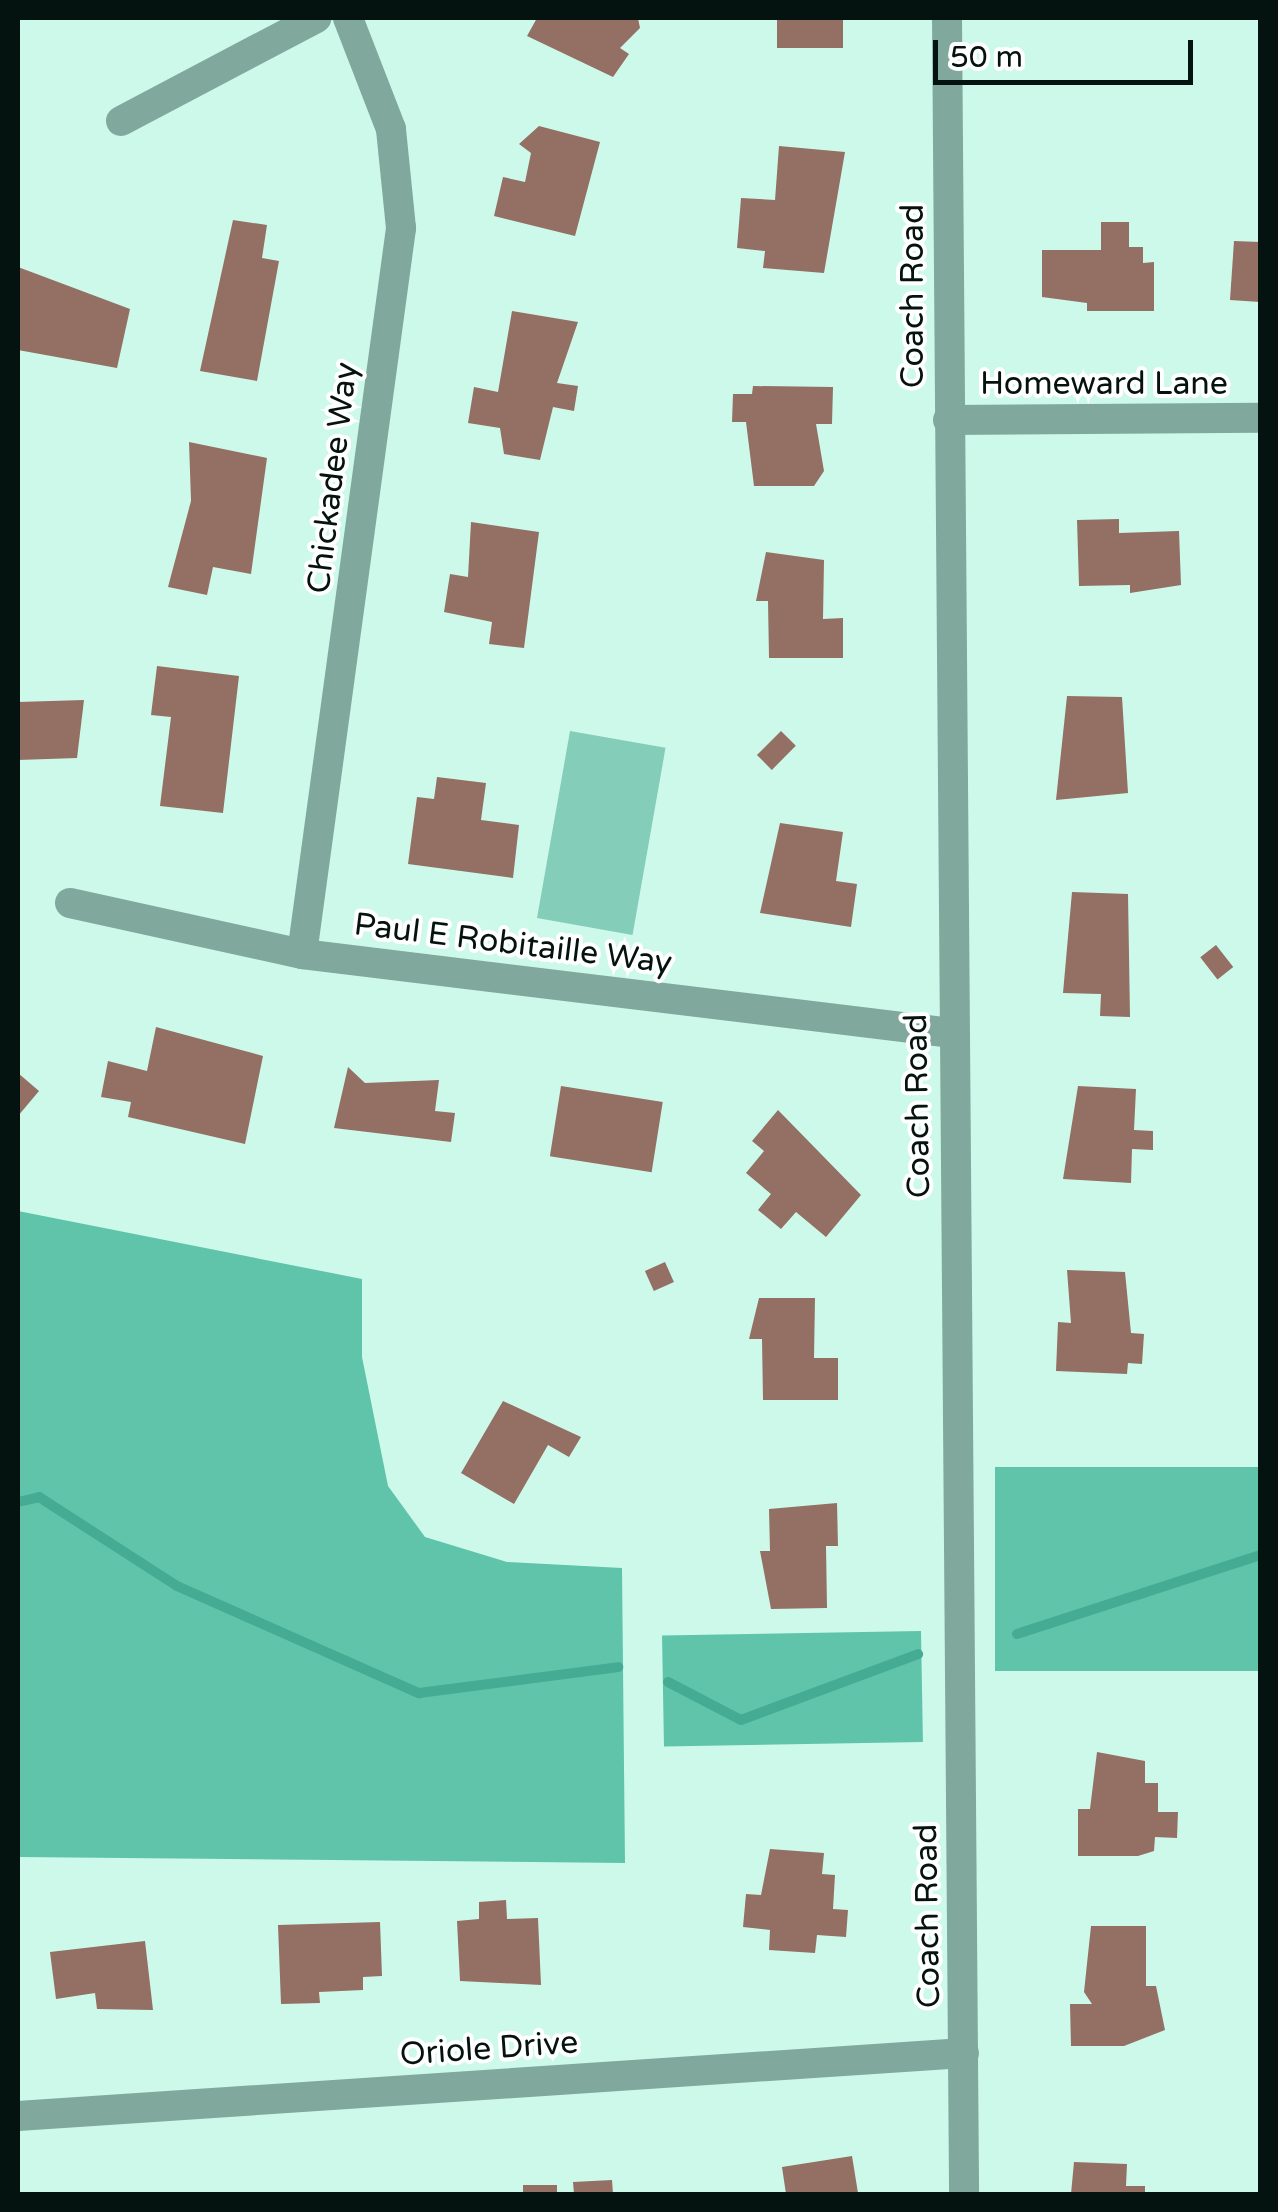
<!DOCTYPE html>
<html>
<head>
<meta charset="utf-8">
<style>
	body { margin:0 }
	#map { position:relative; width:1278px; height:2212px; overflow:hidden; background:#cdf9eb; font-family:"Varela Round",sans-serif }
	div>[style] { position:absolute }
	.green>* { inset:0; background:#84cdb8; transform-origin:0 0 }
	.forest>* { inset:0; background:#5fc4aa; transform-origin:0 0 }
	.stream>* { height:10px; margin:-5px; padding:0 5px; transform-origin:5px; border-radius:5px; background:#45ab92 }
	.building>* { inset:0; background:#936f64; transform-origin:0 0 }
	.street>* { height:30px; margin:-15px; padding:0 15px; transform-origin:15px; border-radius:15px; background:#81a89c }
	span { translate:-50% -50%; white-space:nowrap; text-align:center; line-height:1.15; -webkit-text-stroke:8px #fff; paint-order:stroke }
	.street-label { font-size:32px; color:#04130f }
	.frame { position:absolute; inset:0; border:20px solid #04130f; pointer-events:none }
	.scale { position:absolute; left:933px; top:40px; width:260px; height:45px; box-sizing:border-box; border:5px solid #04130f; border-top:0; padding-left:12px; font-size:30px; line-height:35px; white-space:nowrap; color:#04130f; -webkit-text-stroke:8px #fff; paint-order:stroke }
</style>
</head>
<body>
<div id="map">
	<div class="green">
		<div style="left:570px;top:731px;width:97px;height:190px;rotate:10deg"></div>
	</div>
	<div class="forest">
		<div style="clip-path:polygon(18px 1211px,362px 1279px,362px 1357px,388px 1486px,425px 1537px,507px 1562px,622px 1568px,625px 1863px,18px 1857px)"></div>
		<div style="left:1260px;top:1467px;width:204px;height:265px;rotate:90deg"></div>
		<div style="left:921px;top:1631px;width:111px;height:259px;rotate:89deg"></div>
	</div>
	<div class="stream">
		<div style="left:18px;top:1502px;width:22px;rotate:-13deg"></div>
		<div style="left:39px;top:1497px;width:164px;rotate:32.8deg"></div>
		<div style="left:177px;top:1586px;width:265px;rotate:23.9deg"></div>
		<div style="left:419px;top:1693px;width:201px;rotate:-7.4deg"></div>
		<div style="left:1017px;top:1634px;width:256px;rotate:-18deg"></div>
		<div style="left:668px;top:1682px;width:82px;rotate:27.5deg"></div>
		<div style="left:741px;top:1720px;width:189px;rotate:-20.4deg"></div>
	</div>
	<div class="building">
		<div style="clip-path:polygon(537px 18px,638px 18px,640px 28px,620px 48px,629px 54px,613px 77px,527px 36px)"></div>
		<div style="left:777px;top:18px;width:66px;height:30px"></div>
		<div style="clip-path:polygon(539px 126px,600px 142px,575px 236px,494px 216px,503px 177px,525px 182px,531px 153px,519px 144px)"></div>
		<div style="clip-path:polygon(779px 146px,845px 152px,824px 273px,763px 268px,765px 251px,737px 248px,741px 198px,775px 200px)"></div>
		<div style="clip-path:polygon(233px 220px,267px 225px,262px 258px,279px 261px,257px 381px,200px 371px)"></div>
		<div style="clip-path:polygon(1101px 222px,1129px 222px,1129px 247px,1143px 247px,1143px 263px,1154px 262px,1154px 311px,1087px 311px,1087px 303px,1042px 297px,1042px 250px,1101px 250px)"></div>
		<div style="clip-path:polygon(1234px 241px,1260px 242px,1260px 302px,1230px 300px)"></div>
		<div style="clip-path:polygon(18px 267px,130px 309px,117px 368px,18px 350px)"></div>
		<div style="clip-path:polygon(512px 311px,578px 322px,557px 383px,578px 386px,574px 411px,553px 407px,540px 460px,504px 454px,500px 428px,468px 423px,474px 387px,498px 392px)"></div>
		<div style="clip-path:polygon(753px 386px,833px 387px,832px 424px,816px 424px,824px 471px,814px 486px,754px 486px,746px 422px,732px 422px,733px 394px,752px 394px)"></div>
		<div style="clip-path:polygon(189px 442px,267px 458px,251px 574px,213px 567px,207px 595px,168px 587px,191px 501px)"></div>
		<div style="clip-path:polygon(1119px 519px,1119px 533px,1179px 531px,1181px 585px,1130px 593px,1130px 585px,1079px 586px,1077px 520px)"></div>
		<div style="clip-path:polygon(471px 522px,539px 532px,524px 648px,489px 644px,492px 622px,444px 612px,450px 574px,468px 577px)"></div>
		<div style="clip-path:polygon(766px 552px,824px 560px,823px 619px,843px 618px,843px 658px,769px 658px,768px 601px,756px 601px)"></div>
		<div style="clip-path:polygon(157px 666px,239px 676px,223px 813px,160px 806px,171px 717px,151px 715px)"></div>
		<div style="clip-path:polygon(1067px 696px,1122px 697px,1128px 793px,1056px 800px)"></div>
		<div style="clip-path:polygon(84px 700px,77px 758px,18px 760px,18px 702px)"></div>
		<div style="left:781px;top:731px;width:21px;height:34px;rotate:45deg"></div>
		<div style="clip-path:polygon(437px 777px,486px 783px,481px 820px,519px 825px,513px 878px,408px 864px,417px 797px,434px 799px)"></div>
		<div style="clip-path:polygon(780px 823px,843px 832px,836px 881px,857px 884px,851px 927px,760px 913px)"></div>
		<div style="clip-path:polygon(1072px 892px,1128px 894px,1130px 1017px,1100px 1016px,1101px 994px,1063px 993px)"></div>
		<div style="left:1216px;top:945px;width:28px;height:20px;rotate:52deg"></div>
		<div style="clip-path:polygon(156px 1027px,263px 1056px,245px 1144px,128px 1117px,131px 1102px,101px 1097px,108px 1061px,147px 1071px)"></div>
		<div style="clip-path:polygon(348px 1067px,365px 1083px,439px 1080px,435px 1111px,455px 1113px,451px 1142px,334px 1128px)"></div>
		<div style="clip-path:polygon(18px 1073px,39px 1091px,18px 1116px)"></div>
		<div style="left:561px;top:1086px;width:103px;height:71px;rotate:9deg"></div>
		<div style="clip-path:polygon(1078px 1086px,1136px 1089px,1134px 1130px,1153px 1131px,1153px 1150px,1132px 1149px,1131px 1183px,1063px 1179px)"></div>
		<div style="clip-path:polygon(778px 1110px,861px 1195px,826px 1237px,796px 1212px,781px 1229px,758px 1210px,771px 1194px,746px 1173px,764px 1151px,752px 1141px)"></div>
		<div style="left:665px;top:1262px;width:22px;height:22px;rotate:66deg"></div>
		<div style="clip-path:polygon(1067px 1270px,1125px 1272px,1131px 1333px,1144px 1334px,1142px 1364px,1128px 1363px,1127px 1374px,1056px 1371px,1058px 1322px,1071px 1323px)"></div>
		<div style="clip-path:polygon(759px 1298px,815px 1298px,814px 1358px,838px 1358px,838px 1400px,763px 1400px,762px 1339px,749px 1339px)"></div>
		<div style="clip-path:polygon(503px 1401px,581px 1437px,569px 1457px,548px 1445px,514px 1504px,461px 1473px)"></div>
		<div style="clip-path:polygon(837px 1503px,838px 1546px,826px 1546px,827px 1608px,771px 1609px,760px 1551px,770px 1551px,769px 1509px)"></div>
		<div style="clip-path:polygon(1097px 1752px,1145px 1761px,1145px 1783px,1158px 1783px,1158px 1812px,1178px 1812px,1177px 1838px,1155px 1837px,1154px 1851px,1138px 1856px,1078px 1856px,1078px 1809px,1090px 1809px)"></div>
		<div style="clip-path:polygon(770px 1849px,824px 1853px,822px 1874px,835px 1875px,833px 1909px,848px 1910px,846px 1937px,817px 1935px,815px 1953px,769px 1950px,770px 1930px,743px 1927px,746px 1894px,761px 1895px)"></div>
		<div style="clip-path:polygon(506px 1900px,507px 1919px,538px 1918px,541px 1985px,460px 1981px,457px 1921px,479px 1919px,479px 1902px)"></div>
		<div style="clip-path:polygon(380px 1922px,382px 1976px,363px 1977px,363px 1990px,319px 1992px,320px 2003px,281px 2004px,278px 1925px)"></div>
		<div style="clip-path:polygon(1091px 1926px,1146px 1926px,1146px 1986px,1156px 1986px,1165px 2030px,1124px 2046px,1071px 2046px,1070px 2004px,1092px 2004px,1084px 1992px)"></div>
		<div style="clip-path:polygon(145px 1941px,153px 2010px,97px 2009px,95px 1993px,56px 1999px,50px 1952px)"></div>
		<div style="clip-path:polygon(852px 2156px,858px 2193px,786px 2194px,782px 2167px)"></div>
		<div style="clip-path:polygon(1074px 2162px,1127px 2164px,1126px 2186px,1145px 2186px,1145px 2194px,1071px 2194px)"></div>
		<div style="clip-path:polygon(612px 2180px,613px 2194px,574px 2194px,573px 2182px)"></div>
		<div style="left:557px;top:2185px;width:9px;height:34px;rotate:90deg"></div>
	</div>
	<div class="street">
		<div style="left:947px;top:18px;width:2176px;rotate:89.55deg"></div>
		<div style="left:121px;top:121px;width:221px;rotate:-27.8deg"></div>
		<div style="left:948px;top:420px;width:312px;rotate:-0.4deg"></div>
		<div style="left:70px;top:903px;width:238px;rotate:12.4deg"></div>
		<div style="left:302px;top:954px;width:655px;rotate:6.93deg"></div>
		<div style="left:302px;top:954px;width:733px;rotate:-82.23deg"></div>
		<div style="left:401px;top:228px;width:100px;rotate:-95.8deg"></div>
		<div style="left:391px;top:129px;width:119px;rotate:-111.2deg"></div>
		<div style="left:18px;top:2116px;width:948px;rotate:-3.81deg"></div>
	</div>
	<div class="street-label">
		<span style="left:913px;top:296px;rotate:-90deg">Coach Road</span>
		<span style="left:1104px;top:384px">Homeward Lane</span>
		<span style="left:333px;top:478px;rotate:-83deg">Chickadee Way</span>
		<span style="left:513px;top:944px;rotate:7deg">Paul E Robitaille Way</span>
		<span style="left:918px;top:1106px;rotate:-91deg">Coach Road</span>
		<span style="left:928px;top:1916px;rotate:-91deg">Coach Road</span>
		<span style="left:489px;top:2049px;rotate:-4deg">Oriole Drive</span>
	</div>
	<div class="frame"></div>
	<div class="scale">50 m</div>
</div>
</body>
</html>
